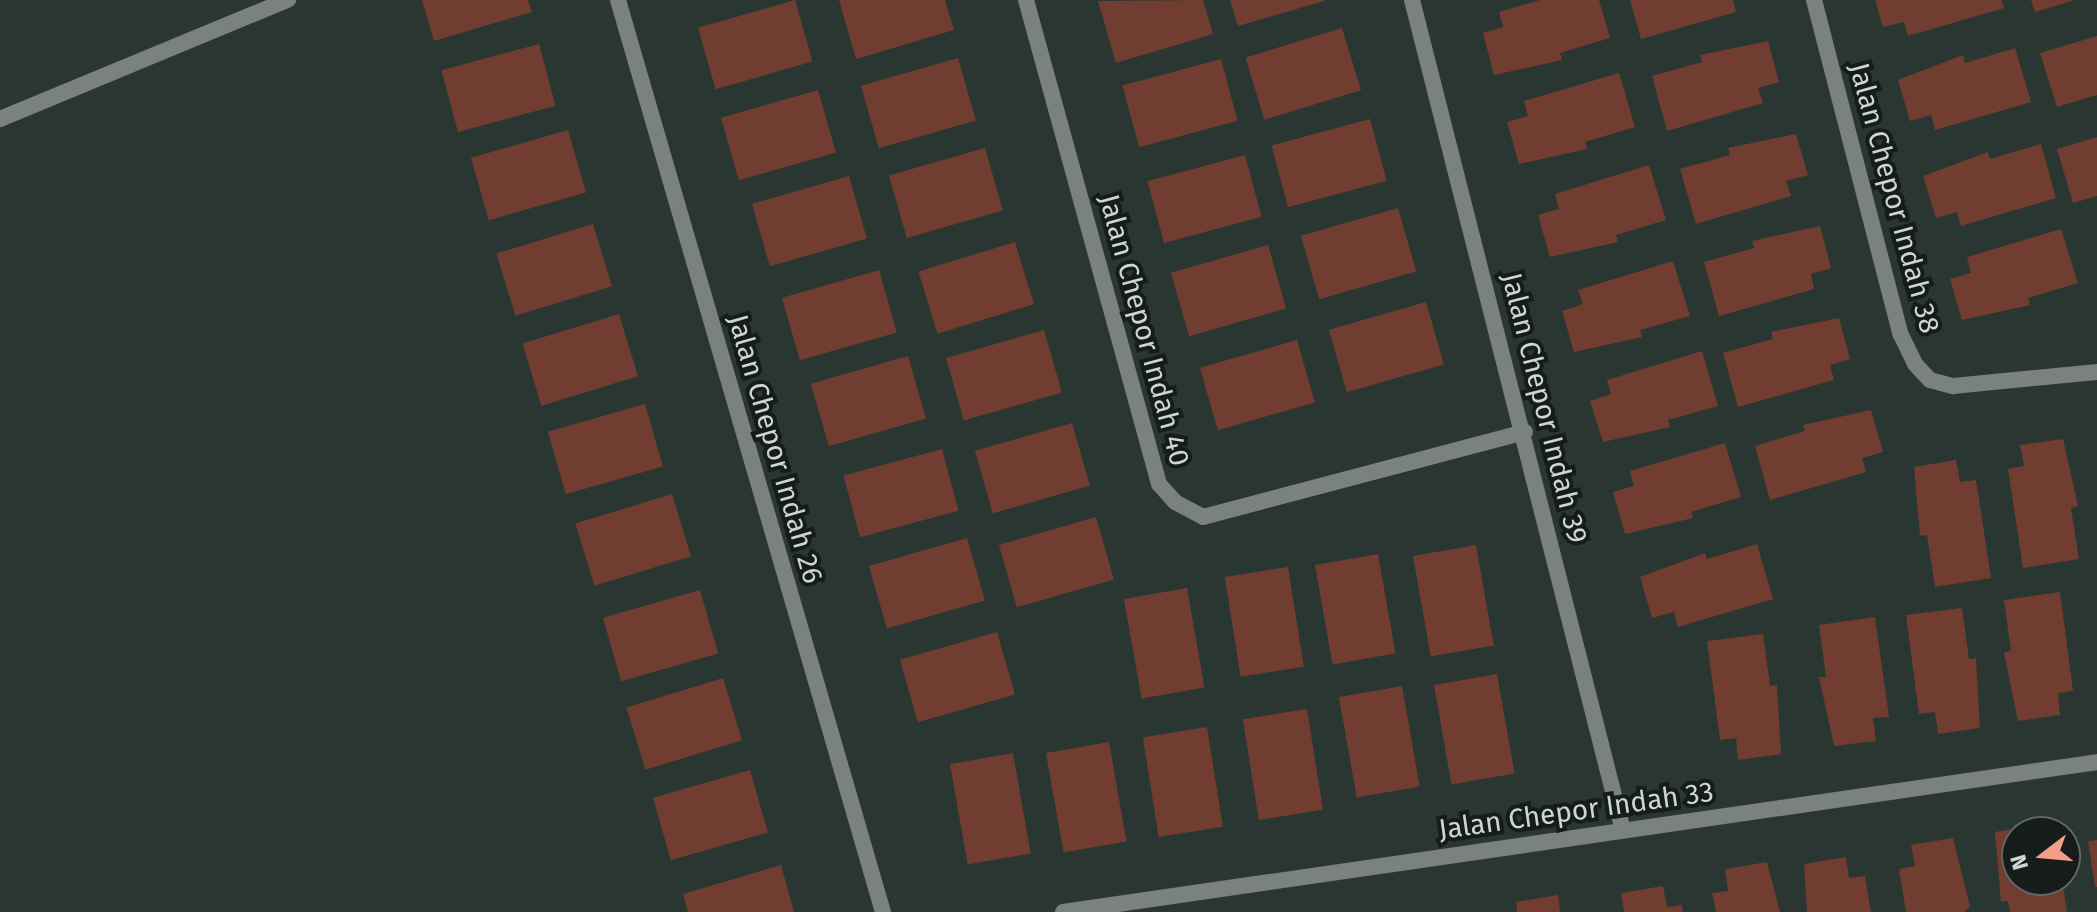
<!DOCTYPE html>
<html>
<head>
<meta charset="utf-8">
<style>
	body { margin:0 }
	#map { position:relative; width:2097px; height:912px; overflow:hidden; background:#293631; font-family:"Fira Sans",sans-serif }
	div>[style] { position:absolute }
	.building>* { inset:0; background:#713d31; transform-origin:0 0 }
	.minor>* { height:16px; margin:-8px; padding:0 8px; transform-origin:8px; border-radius:8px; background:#7a817e }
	span { translate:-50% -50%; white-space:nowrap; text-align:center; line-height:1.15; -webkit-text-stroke:8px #161c1a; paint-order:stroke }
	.street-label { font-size:28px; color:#cdd6d2 }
	.north { position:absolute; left:2001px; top:816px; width:80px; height:80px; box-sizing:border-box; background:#161c1a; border:2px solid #5f6664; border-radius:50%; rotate:254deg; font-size:22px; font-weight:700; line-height:32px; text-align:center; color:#cdd6d2 }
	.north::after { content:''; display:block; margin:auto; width:28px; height:36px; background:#f49e8a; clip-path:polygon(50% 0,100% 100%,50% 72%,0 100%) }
</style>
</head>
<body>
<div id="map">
	<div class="building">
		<div style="clip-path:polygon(422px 0,528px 0,532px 12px,434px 41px)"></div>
		<div style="left:795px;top:0;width:64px;height:101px;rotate:74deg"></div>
		<div style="clip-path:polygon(839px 0,945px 0,954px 30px,856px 59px)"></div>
		<div style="clip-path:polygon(1203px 0,1213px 34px,1116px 63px,1098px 1px)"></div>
		<div style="clip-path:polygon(1230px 0,1324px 0,1324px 1px,1238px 26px)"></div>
		<div style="clip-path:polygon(1540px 0,1599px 0,1610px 38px,1560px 53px,1562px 60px,1494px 75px,1483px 33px,1503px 27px,1499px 12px)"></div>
		<div style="clip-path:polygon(1630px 0,1733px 0,1736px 12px,1641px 39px)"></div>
		<div style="clip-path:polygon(1875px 0,2001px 0,2004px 8px,1908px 36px,1904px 22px,1883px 27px)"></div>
		<div style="clip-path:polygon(2031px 0,2071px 0,2072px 1px,2035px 12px)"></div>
		<div style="left:1342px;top:28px;width:65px;height:101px;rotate:73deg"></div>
		<div style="clip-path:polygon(2097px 36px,2097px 95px,2057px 107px,2040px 53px)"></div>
		<div style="clip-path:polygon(1768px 41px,1779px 82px,1758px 88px,1763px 103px,1667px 131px,1652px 76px,1702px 62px,1700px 55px)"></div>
		<div style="left:539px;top:44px;width:64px;height:101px;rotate:75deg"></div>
		<div style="clip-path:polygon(2015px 48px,2031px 102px,1935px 130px,1931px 115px,1910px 121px,1898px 80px,1963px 55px,1965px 63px)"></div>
		<div style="left:958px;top:58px;width:65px;height:101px;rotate:74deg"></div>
		<div style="left:1221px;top:59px;width:64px;height:102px;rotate:75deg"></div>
		<div style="clip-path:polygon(1619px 73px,1635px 127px,1585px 142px,1587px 149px,1519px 164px,1507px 122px,1528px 116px,1524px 101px)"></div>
		<div style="left:818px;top:90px;width:65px;height:101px;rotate:74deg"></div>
		<div style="left:1370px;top:119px;width:64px;height:102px;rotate:75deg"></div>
		<div style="left:568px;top:130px;width:65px;height:101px;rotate:74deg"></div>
		<div style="clip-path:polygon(1796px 134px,1808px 175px,1786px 181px,1791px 196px,1696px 224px,1680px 169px,1730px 155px,1728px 148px)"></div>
		<div style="clip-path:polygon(2097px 137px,2097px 196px,2073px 203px,2057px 149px)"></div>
		<div style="clip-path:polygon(2041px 144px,2056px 198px,1961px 226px,1957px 212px,1936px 218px,1923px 176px,1988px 152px,1990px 159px)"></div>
		<div style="left:985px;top:148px;width:65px;height:100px;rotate:74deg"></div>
		<div style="left:1245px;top:155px;width:64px;height:101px;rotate:75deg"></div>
		<div style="clip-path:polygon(1649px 165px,1666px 220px,1616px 235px,1618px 242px,1550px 257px,1538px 215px,1559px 209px,1555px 194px)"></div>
		<div style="left:849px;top:176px;width:65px;height:101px;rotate:74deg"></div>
		<div style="left:1398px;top:208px;width:66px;height:101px;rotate:74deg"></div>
		<div style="left:593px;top:224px;width:65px;height:101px;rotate:73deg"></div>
		<div style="clip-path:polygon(1820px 226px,1831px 268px,1811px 274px,1814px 289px,1719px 316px,1704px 262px,1754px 248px,1752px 241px)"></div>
		<div style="clip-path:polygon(2061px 229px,2078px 283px,2028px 298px,2030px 305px,1962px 320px,1950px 279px,1971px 273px,1967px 257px)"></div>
		<div style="left:1015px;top:242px;width:65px;height:101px;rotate:73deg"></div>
		<div style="left:1268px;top:245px;width:66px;height:101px;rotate:74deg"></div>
		<div style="clip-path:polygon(1673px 261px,1690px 316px,1640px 330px,1642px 337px,1574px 352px,1562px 311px,1583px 304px,1578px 290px)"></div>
		<div style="left:879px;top:270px;width:65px;height:101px;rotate:74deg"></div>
		<div style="left:1426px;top:302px;width:65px;height:101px;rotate:74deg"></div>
		<div style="left:619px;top:314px;width:65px;height:101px;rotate:73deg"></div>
		<div style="clip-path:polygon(1839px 318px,1850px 359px,1830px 365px,1834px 380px,1738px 407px,1723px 353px,1773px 339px,1771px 332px)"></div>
		<div style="left:1044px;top:330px;width:65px;height:102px;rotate:74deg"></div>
		<div style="left:1297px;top:340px;width:65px;height:101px;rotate:74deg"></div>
		<div style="clip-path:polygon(1702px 351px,1718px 406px,1668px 420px,1670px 427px,1603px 442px,1590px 401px,1611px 394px,1607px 380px)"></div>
		<div style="left:908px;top:356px;width:65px;height:101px;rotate:74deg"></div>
		<div style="left:645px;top:404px;width:65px;height:101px;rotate:74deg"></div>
		<div style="clip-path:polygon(1871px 410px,1883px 452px,1862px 458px,1866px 472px,1770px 500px,1755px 446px,1805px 431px,1803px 425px)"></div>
		<div style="left:1072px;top:423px;width:65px;height:101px;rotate:74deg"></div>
		<div style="clip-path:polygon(2063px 439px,2078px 506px,2071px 508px,2079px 559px,2023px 568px,2008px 469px,2024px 466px,2020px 445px)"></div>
		<div style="clip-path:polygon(1725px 443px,1741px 497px,1691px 512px,1693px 518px,1625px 534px,1613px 492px,1634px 486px,1630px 471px)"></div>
		<div style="left:942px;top:449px;width:64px;height:102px;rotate:75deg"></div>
		<div style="clip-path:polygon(1956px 460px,1960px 482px,1976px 480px,1991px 578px,1935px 587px,1927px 535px,1920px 536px,1914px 467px)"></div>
		<div style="left:672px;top:494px;width:65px;height:101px;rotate:73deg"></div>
		<div style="left:1096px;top:517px;width:65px;height:101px;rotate:74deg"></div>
		<div style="left:967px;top:538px;width:65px;height:102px;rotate:74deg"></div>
		<div style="clip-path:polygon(1757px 544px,1773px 599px,1678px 627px,1674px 612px,1652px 618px,1640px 577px,1705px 553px,1707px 559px)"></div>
		<div style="left:1476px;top:545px;width:102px;height:64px;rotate:80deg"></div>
		<div style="left:1378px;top:554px;width:101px;height:64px;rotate:80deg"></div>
		<div style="left:1288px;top:567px;width:101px;height:64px;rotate:81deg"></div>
		<div style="left:1187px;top:588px;width:101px;height:64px;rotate:80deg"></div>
		<div style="left:700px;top:590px;width:66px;height:101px;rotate:74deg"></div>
		<div style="clip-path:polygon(2060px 592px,2073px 691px,2058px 693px,2060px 715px,2018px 721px,2004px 652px,2011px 651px,2004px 600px)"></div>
		<div style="clip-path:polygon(1962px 608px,1969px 659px,1976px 658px,1980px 728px,1938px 734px,1935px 712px,1919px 714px,1906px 615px)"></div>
		<div style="clip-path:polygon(1875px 617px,1889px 717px,1873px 718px,1876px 741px,1834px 746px,1819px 677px,1826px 677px,1819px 625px)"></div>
		<div style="left:997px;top:632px;width:65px;height:101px;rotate:74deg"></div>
		<div style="clip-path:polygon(1763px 634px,1770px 686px,1777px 685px,1781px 754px,1738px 760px,1736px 738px,1720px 740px,1707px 641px)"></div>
		<div style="left:1497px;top:674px;width:101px;height:64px;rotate:80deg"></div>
		<div style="left:723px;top:678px;width:65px;height:101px;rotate:73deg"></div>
		<div style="left:1402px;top:686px;width:102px;height:64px;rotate:80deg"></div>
		<div style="left:1307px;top:709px;width:102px;height:65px;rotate:81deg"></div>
		<div style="left:1207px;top:727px;width:101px;height:65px;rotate:81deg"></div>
		<div style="left:1109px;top:742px;width:101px;height:64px;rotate:80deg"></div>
		<div style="left:1013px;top:753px;width:102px;height:64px;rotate:80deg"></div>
		<div style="left:750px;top:770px;width:65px;height:101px;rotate:74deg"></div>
		<div style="clip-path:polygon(2037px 825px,2038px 832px,2017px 832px,2017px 880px,2062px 880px,2067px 912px,2010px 912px,2008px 901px,2001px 902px,1995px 832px)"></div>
		<div style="clip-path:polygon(1953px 838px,1970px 906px,1964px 912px,1906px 912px,1899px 869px,1915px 866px,1911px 845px)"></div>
		<div style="clip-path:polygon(2097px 840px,2097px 887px,2095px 887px,2088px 841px)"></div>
		<div style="clip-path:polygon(1846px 857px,1849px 878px,1865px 876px,1871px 912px,1807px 912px,1804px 864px)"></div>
		<div style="clip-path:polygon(1767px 862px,1780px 912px,1716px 912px,1712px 893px,1728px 891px,1725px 869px)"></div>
		<div style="clip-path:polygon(781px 865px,794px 912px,688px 912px,683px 894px)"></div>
		<div style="clip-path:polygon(1663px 886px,1667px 907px,1682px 905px,1683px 912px,1624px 912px,1621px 893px)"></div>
		<div style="clip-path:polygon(1558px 895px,1560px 912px,1517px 912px,1516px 902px)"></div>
	</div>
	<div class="minor">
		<div style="left:618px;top:0;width:950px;rotate:73.8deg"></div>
		<div style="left:1026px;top:0;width:502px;rotate:74.63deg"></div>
		<div style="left:1159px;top:484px;width:24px;rotate:48deg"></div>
		<div style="left:1175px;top:502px;width:32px;rotate:28deg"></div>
		<div style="left:1203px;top:517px;width:333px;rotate:-14.8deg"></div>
		<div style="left:1412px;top:0;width:857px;rotate:75.75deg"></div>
		<div style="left:1814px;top:0;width:344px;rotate:75.5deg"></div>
		<div style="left:1900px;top:333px;width:34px;rotate:64deg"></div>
		<div style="left:1915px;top:364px;width:22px;rotate:47deg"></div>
		<div style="left:1930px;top:380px;width:24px;rotate:15deg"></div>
		<div style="left:1953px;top:386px;width:145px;rotate:-5.6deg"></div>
		<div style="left:0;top:119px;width:312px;rotate:-22.5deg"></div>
		<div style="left:1063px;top:912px;width:1045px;rotate:-8.25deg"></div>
	</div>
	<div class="street-label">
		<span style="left:1894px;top:198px;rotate:75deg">Jalan Chepor Indah 38</span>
		<span style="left:1144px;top:330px;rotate:75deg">Jalan Chepor Indah 40</span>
		<span style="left:1544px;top:408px;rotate:76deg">Jalan Chepor Indah 39</span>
		<span style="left:775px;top:449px;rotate:74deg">Jalan Chepor Indah 26</span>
		<span style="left:1576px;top:811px;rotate:-8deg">Jalan Chepor Indah 33</span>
	</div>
	<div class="north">N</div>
</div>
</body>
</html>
